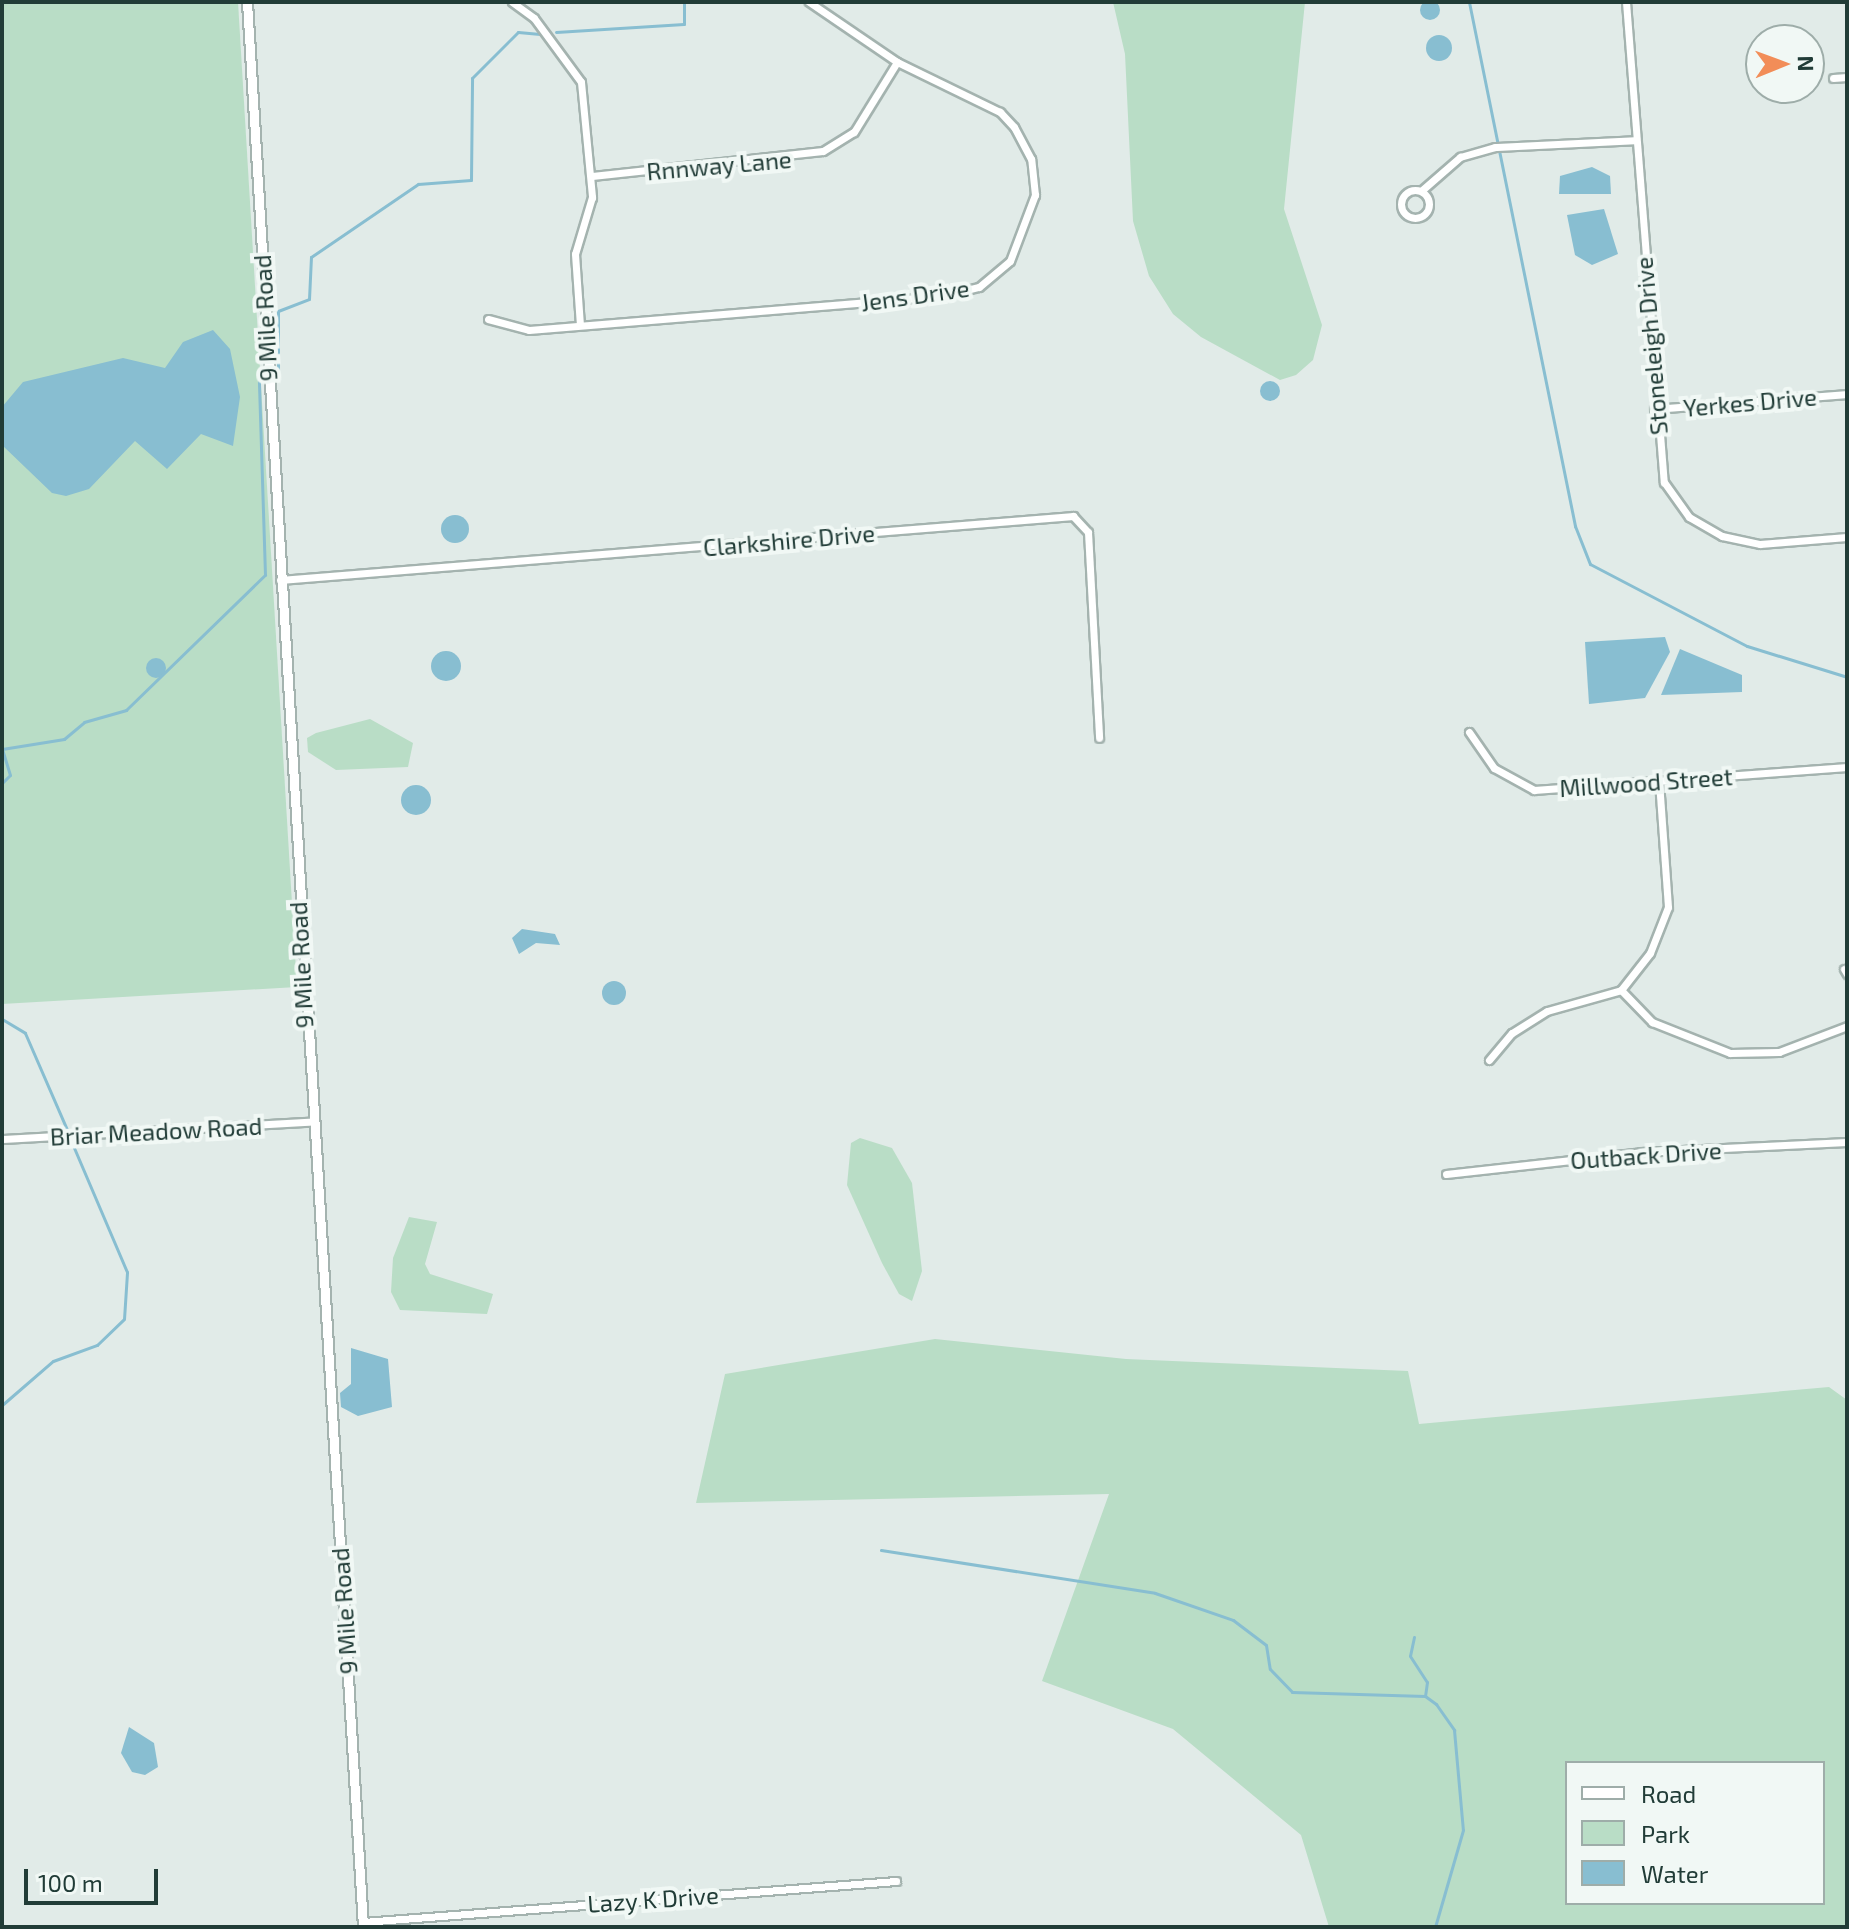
<!DOCTYPE html>
<html>
<head>
<meta charset="utf-8">
<style>
	body { margin:0 }
	#map { position:relative; width:1849px; height:1929px; overflow:hidden; background:#e1ebe8; font-family:"Exo 2",sans-serif }
	div>[style] { position:absolute }
	.green>* { inset:0; background:#b9ddc6 }
	.water>* { inset:0; background:#88bed1 }
	.round { border-radius:50% }
	.stream>* { height:3px; margin:-1.5px; padding:0 1.5px; transform-origin:1.5px; border-radius:1.5px; background:#88bed1 }
	.roads { filter:drop-shadow(2px 0 #a4b3af) drop-shadow(-2px 0 #a4b3af) drop-shadow(0 2px #a4b3af) drop-shadow(0 -2px #a4b3af) }
	.minor>* { height:7px; margin:-3.5px; padding:0 3.5px; transform-origin:3.5px; border-radius:3.5px; background:#fff }
	.minor>.ring { margin:-3.5px; padding:0; box-sizing:content-box; background:none; border:7px solid #fff; border-radius:50% }
	.tertiary>* { height:9px; margin:-4.5px; padding:0 4.5px; transform-origin:4.5px; border-radius:4.5px; background:#fff }
	span { translate:-50% -50%; white-space:nowrap; text-align:center; line-height:1.15; -webkit-text-stroke:8px #f1f8f5; paint-order:stroke }
	.street-label { font-size:24px; color:#213c37 }
	.frame { position:absolute; inset:0; border:4px solid #213c37; pointer-events:none }
	.legend { position:absolute; left:1565px; top:1761px; width:260px; height:144px; box-sizing:border-box; background:#f1f8f5; border:2px solid #9eada9; margin:0; padding:10px 14px; list-style:none; font-size:24px; color:#213c37 }
	.legend li { display:flex; align-items:center; gap:16px; height:40px }
	.legend b { width:40px; border:2px solid #9eada9 }
	.north { position:absolute; left:1745px; top:24px; width:80px; height:80px; box-sizing:border-box; background:#f1f8f5; border:2px solid #9eada9; border-radius:50%; rotate:89deg; font-size:22px; font-weight:700; line-height:32px; text-align:center; color:#213c37 }
	.north::after { content:''; display:block; margin:auto; width:28px; height:36px; background:#f28d58; clip-path:polygon(50% 0,100% 100%,50% 72%,0 100%) }
	.scale { position:absolute; left:24px; top:1869px; width:134px; height:36px; box-sizing:border-box; border:4px solid #213c37; border-top:0; padding-left:10px; font-size:24px; line-height:28px; white-space:nowrap; color:#213c37; -webkit-text-stroke:6px #f1f8f5; paint-order:stroke }
</style>
</head>
<body>
<div id="map">
	<div class="green">
		<div style="clip-path:polygon(2px 2px,238px 2px,297px 987px,2px 1004px)"></div>
		<div style="clip-path:polygon(1113px 2px,1305px 2px,1284px 209px,1322px 325px,1313px 360px,1296px 375px,1280px 380px,1201px 337px,1173px 314px,1149px 276px,1133px 221px,1125px 54px)"></div>
		<div style="clip-path:polygon(370px 719px,413px 743px,408px 767px,336px 770px,308px 752px,307px 738px,316px 733px)"></div>
		<div style="clip-path:polygon(860px 1138px,892px 1148px,912px 1183px,922px 1271px,912px 1301px,899px 1294px,882px 1263px,847px 1185px,851px 1143px)"></div>
		<div style="clip-path:polygon(409px 1217px,437px 1222px,425px 1264px,430px 1274px,493px 1294px,487px 1314px,400px 1310px,391px 1292px,393px 1258px)"></div>
		<div style="clip-path:polygon(evenodd,935px 1339px,1126px 1359px,1408px 1371px,1419px 1424px,1829px 1387px,1847px 1400px,1847px 1927px,1329px 1927px,1301px 1835px,1173px 1729px,1042px 1681px,1109px 1494px,696px 1503px,725px 1374px,935px 1339px,1823px 1763px,1823px 1903px,1567px 1903px,1567px 1763px,1823px 1763px)"></div>
	</div>
	<div class="water">
		<div class="round" style="left:1420px;top:0;width:20px;height:20px"></div>
		<div class="round" style="left:1426px;top:35px;width:26px;height:26px"></div>
		<div style="clip-path:polygon(1592px 167px,1610px 176px,1611px 194px,1559px 194px,1560px 176px)"></div>
		<div style="clip-path:polygon(1604px 209px,1618px 254px,1592px 265px,1575px 255px,1567px 215px)"></div>
		<div style="clip-path:polygon(213px 330px,230px 349px,240px 397px,233px 446px,201px 434px,167px 469px,135px 441px,89px 489px,66px 496px,52px 493px,2px 445px,2px 407px,23px 382px,123px 358px,165px 368px,183px 342px)"></div>
		<div class="round" style="left:1260px;top:381px;width:20px;height:20px"></div>
		<div class="round" style="left:441px;top:515px;width:28px;height:28px"></div>
		<div style="clip-path:polygon(1665px 637px,1670px 652px,1645px 698px,1589px 704px,1585px 642px)"></div>
		<div style="clip-path:polygon(1680px 649px,1742px 675px,1742px 692px,1661px 695px)"></div>
		<div class="round" style="left:431px;top:651px;width:30px;height:30px"></div>
		<div class="round" style="left:146px;top:658px;width:20px;height:20px"></div>
		<div class="round" style="left:401px;top:785px;width:30px;height:30px"></div>
		<div style="clip-path:polygon(522px 929px,555px 934px,560px 945px,536px 943px,519px 954px,512px 938px)"></div>
		<div class="round" style="left:602px;top:981px;width:24px;height:24px"></div>
		<div style="clip-path:polygon(351px 1348px,388px 1359px,392px 1407px,358px 1416px,341px 1407px,340px 1393px,351px 1384px)"></div>
		<div style="clip-path:polygon(129px 1727px,154px 1743px,158px 1767px,145px 1775px,132px 1772px,121px 1753px)"></div>
	</div>
	<div class="stream">
		<div style="left:1469px;top:2px;width:535px;rotate:78.56deg"></div>
		<div style="left:1575px;top:526px;width:41px;rotate:68.5deg"></div>
		<div style="left:1590px;top:564px;width:177px;rotate:27.6deg"></div>
		<div style="left:1747px;top:646px;width:105px;rotate:17.2deg"></div>
		<div style="left:556px;top:32px;width:128px;rotate:-3.6deg"></div>
		<div style="left:684px;top:24px;width:22px;rotate:-90deg"></div>
		<div style="left:278px;top:380px;width:69px;rotate:-90deg"></div>
		<div style="left:278px;top:311px;width:33px;rotate:-21deg"></div>
		<div style="left:309px;top:299px;width:42px;rotate:-87.3deg"></div>
		<div style="left:311px;top:257px;width:130px;rotate:-34.3deg"></div>
		<div style="left:418px;top:184px;width:53px;rotate:-4.3deg"></div>
		<div style="left:471px;top:180px;width:102px;rotate:-89.4deg"></div>
		<div style="left:472px;top:78px;width:65px;rotate:-45deg"></div>
		<div style="left:518px;top:32px;width:22px;rotate:5deg"></div>
		<div style="left:2px;top:749px;width:63px;rotate:-9.2deg"></div>
		<div style="left:64px;top:739px;width:26px;rotate:-40deg"></div>
		<div style="left:84px;top:722px;width:44px;rotate:-15.9deg"></div>
		<div style="left:126px;top:710px;width:194px;rotate:-44.2deg"></div>
		<div style="left:265px;top:575px;width:193px;rotate:-91.8deg"></div>
		<div style="left:2px;top:783px;width:11px;rotate:-45deg"></div>
		<div style="left:10px;top:775px;width:27px;rotate:-107deg"></div>
		<div style="left:2px;top:1019px;width:27px;rotate:31deg"></div>
		<div style="left:25px;top:1033px;width:108px;rotate:66.5deg"></div>
		<div style="left:2px;top:1405px;width:67px;rotate:-40.8deg"></div>
		<div style="left:53px;top:1361px;width:47px;rotate:-20deg"></div>
		<div style="left:97px;top:1345px;width:37px;rotate:-44deg"></div>
		<div style="left:124px;top:1319px;width:47px;rotate:-86.3deg"></div>
		<div style="left:127px;top:1272px;width:140px;rotate:-113.1deg"></div>
		<div style="left:881px;top:1550px;width:277px;rotate:8.9deg"></div>
		<div style="left:1155px;top:1593px;width:83px;rotate:19.1deg"></div>
		<div style="left:1233px;top:1620px;width:41px;rotate:37.1deg"></div>
		<div style="left:1266px;top:1645px;width:24px;rotate:81deg"></div>
		<div style="left:1270px;top:1669px;width:32px;rotate:46deg"></div>
		<div style="left:1292px;top:1692px;width:133px;rotate:1.7deg"></div>
		<div style="left:1425px;top:1696px;width:14px;rotate:36deg"></div>
		<div style="left:1436px;top:1704px;width:32px;rotate:55deg"></div>
		<div style="left:1454px;top:1730px;width:100px;rotate:84.9deg"></div>
		<div style="left:1463px;top:1830px;width:101px;rotate:106.1deg"></div>
		<div style="left:1414px;top:1637px;width:19px;rotate:102deg"></div>
		<div style="left:1410px;top:1656px;width:31px;rotate:57deg"></div>
		<div style="left:1427px;top:1682px;width:14px;rotate:98deg"></div>
	</div>
	<div class="roads">
		<div class="minor">
			<div style="left:512px;top:2px;width:27px;rotate:36deg"></div>
			<div style="left:534px;top:18px;width:79px;rotate:53.7deg"></div>
			<div style="left:581px;top:82px;width:116px;rotate:84.5deg"></div>
			<div style="left:592px;top:197px;width:59px;rotate:106.6deg"></div>
			<div style="left:575px;top:254px;width:71px;rotate:86deg"></div>
			<div style="left:1626px;top:2px;width:482px;rotate:85.5deg"></div>
			<div style="left:1664px;top:482px;width:43px;rotate:54.5deg"></div>
			<div style="left:1689px;top:517px;width:38px;rotate:30deg"></div>
			<div style="left:1722px;top:536px;width:39px;rotate:12deg"></div>
			<div style="left:1760px;top:544px;width:87px;rotate:-4.6deg"></div>
			<div style="left:1833px;top:78px;width:14px;rotate:-4deg"></div>
			<div style="left:592px;top:176px;width:232px;rotate:-6.2deg"></div>
			<div style="left:823px;top:151px;width:36px;rotate:-32deg"></div>
			<div style="left:854px;top:132px;width:82px;rotate:-58.4deg"></div>
			<div class="ring" style="left:1401px;top:190px;width:21px;height:21px"></div>
			<div style="left:1421px;top:191px;width:52px;rotate:-41.1deg"></div>
			<div style="left:1460px;top:157px;width:36px;rotate:-16deg"></div>
			<div style="left:1495px;top:147px;width:141px;rotate:-2.8deg"></div>
			<div style="left:488px;top:319px;width:42px;rotate:15deg"></div>
			<div style="left:529px;top:330px;width:414px;rotate:-4.7deg"></div>
			<div style="left:942px;top:296px;width:38px;rotate:-14deg"></div>
			<div style="left:979px;top:287px;width:40px;rotate:-40deg"></div>
			<div style="left:1010px;top:261px;width:71px;rotate:-69.3deg"></div>
			<div style="left:1035px;top:195px;width:36px;rotate:-96deg"></div>
			<div style="left:1031px;top:159px;width:36px;rotate:-118deg"></div>
			<div style="left:1014px;top:127px;width:21px;rotate:-133deg"></div>
			<div style="left:1000px;top:112px;width:114px;rotate:-154.1deg"></div>
			<div style="left:897px;top:62px;width:107px;rotate:-145.7deg"></div>
			<div style="left:1654px;top:409px;width:194px;rotate:-4.4deg"></div>
			<div style="left:280px;top:580px;width:796px;rotate:-4.61deg"></div>
			<div style="left:1073px;top:516px;width:22px;rotate:47deg"></div>
			<div style="left:1088px;top:532px;width:206px;rotate:86.9deg"></div>
			<div style="left:1469px;top:732px;width:44px;rotate:55.2deg"></div>
			<div style="left:1494px;top:768px;width:46px;rotate:28.8deg"></div>
			<div style="left:1534px;top:790px;width:314px;rotate:-4.2deg"></div>
			<div style="left:1844px;top:969px;width:6px;rotate:59deg"></div>
			<div style="left:1621px;top:990px;width:45px;rotate:45.9deg"></div>
			<div style="left:1652px;top:1022px;width:84px;rotate:21.7deg"></div>
			<div style="left:1730px;top:1053px;width:49px;rotate:-1.2deg"></div>
			<div style="left:1779px;top:1052px;width:73px;rotate:-20.9deg"></div>
			<div style="left:1489px;top:1060px;width:35px;rotate:-50deg"></div>
			<div style="left:1512px;top:1033px;width:41px;rotate:-32.2deg"></div>
			<div style="left:1547px;top:1011px;width:77px;rotate:-15.8deg"></div>
			<div style="left:1621px;top:990px;width:47px;rotate:-51.9deg"></div>
			<div style="left:1650px;top:953px;width:49px;rotate:-68.6deg"></div>
			<div style="left:1668px;top:907px;width:127px;rotate:-94.1deg"></div>
			<div style="left:2px;top:1139px;width:308px;rotate:-3.2deg"></div>
			<div style="left:1446px;top:1174px;width:196px;rotate:-6.4deg"></div>
			<div style="left:1641px;top:1152px;width:206px;rotate:-2.8deg"></div>
			<div style="left:363px;top:1922px;width:535px;rotate:-4.4deg"></div>
		</div>
		<div class="tertiary">
			<div style="left:247px;top:2px;width:1928px;rotate:86.55deg"></div>
		</div>
	</div>
	<div class="street-label">
		<span style="left:719px;top:165px;rotate:-5deg">Rnnway Lane</span>
		<span style="left:915px;top:295px;rotate:-8deg">Jens Drive</span>
		<span style="left:265px;top:318px;rotate:-93deg">9 Mile Road</span>
		<span style="left:1651px;top:346px;rotate:-95deg">Stoneleigh Drive</span>
		<span style="left:1750px;top:402px;rotate:-5deg">Yerkes Drive</span>
		<span style="left:789px;top:540px;rotate:-5deg">Clarkshire Drive</span>
		<span style="left:1646px;top:782px;rotate:-4deg">Millwood Street</span>
		<span style="left:301px;top:965px;rotate:-93deg">9 Mile Road</span>
		<span style="left:156px;top:1131px;rotate:-3deg">Briar Meadow Road</span>
		<span style="left:1646px;top:1155px;rotate:-4deg">Outback Drive</span>
		<span style="left:344px;top:1611px;rotate:-94deg">9 Mile Road</span>
		<span style="left:653px;top:1899px;rotate:-4deg">Lazy K Drive</span>
	</div>
	<div class="frame"></div>
	<ul class="legend">
	<li><b style="height:10px;background:#fff"></b>Road</li>
	<li><b style="height:22px;background:#b9ddc6"></b>Park</li>
	<li><b style="height:22px;background:#88bed1"></b>Water</li>
	</ul>
	<div class="north">N</div>
	<div class="scale">100 m</div>
</div>
</body>
</html>
